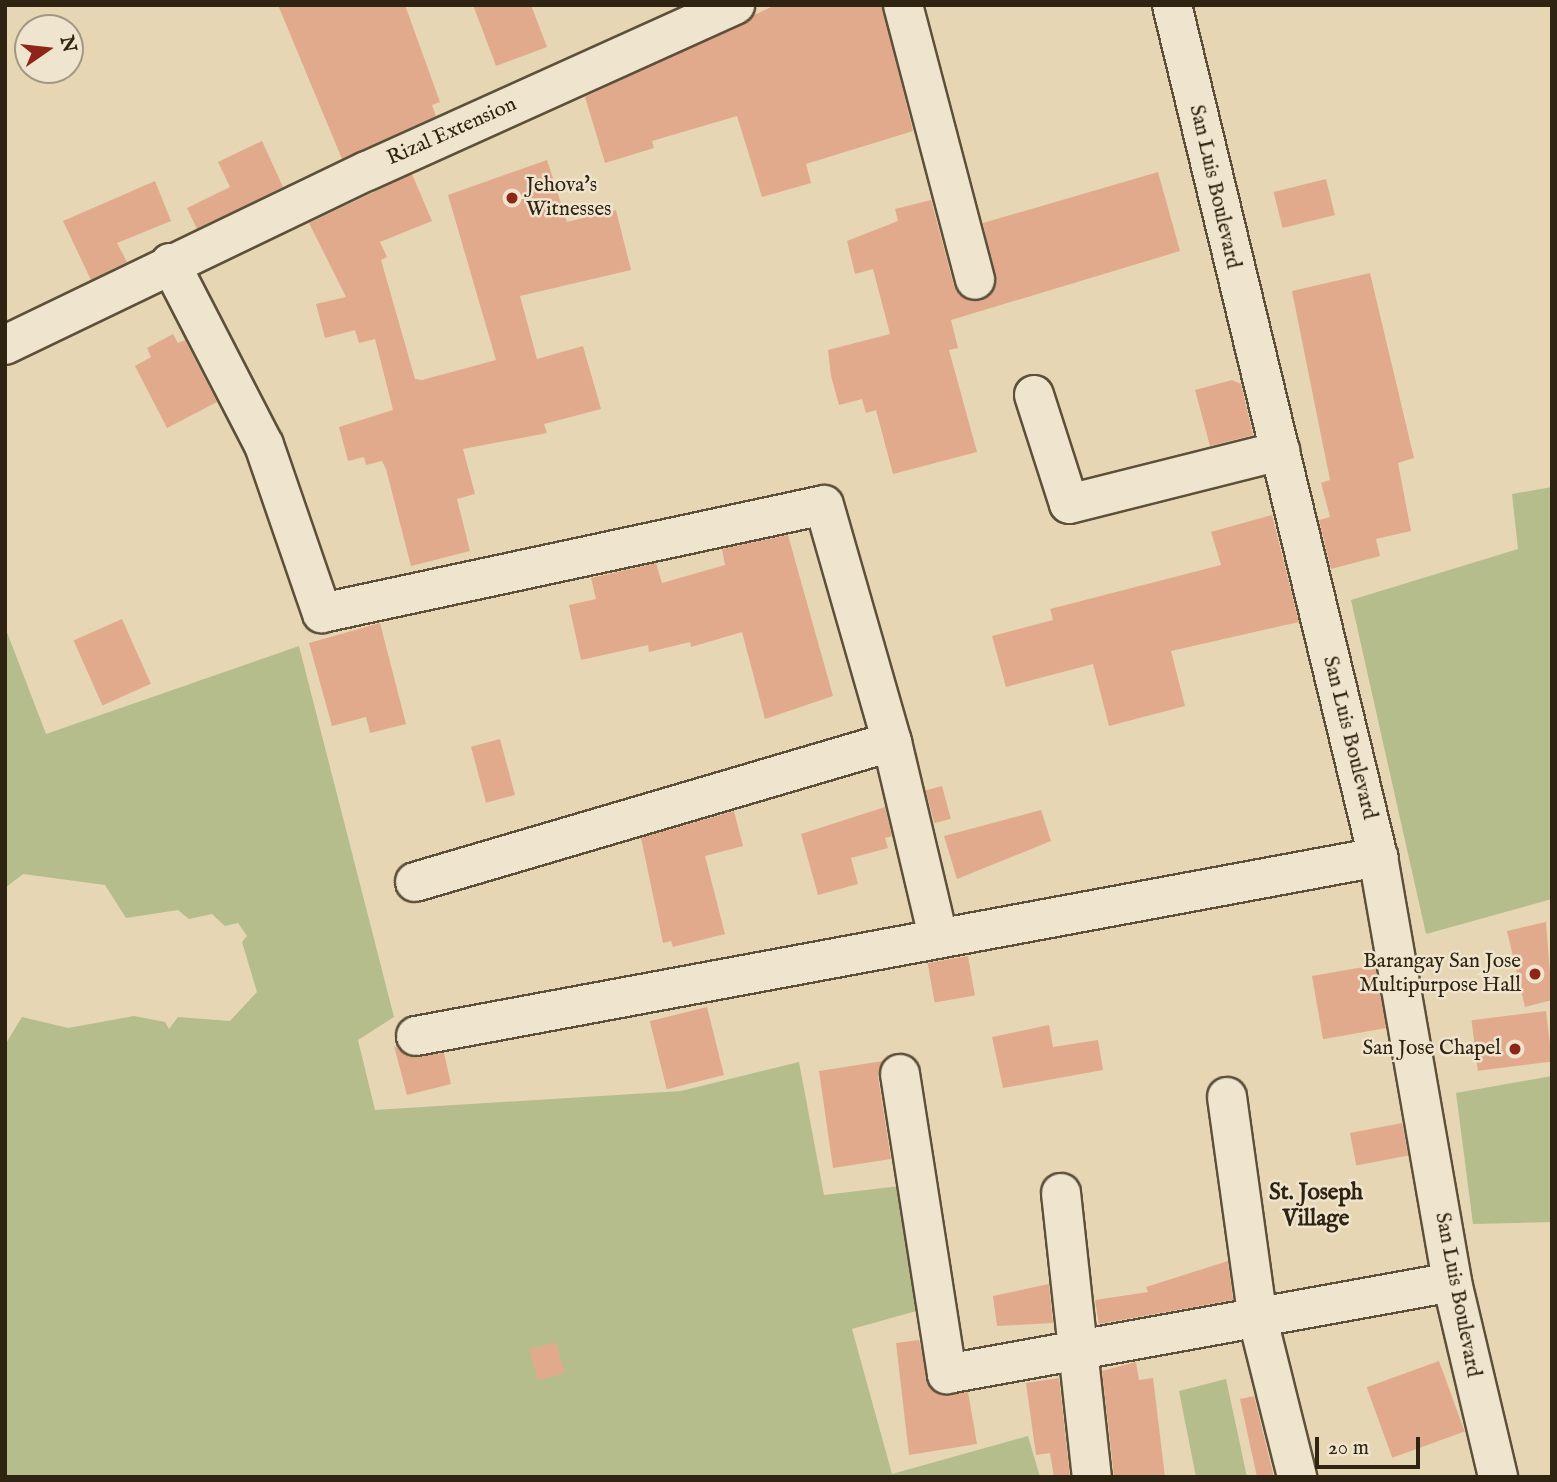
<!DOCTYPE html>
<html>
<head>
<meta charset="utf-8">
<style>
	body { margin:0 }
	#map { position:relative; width:1557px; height:1482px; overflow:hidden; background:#e6d6b3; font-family:"IM FELL English",serif }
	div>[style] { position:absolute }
	.green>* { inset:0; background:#b6bd8c }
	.building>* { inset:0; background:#e2aa8d; transform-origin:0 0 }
	.roads { filter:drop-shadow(2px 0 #5d503a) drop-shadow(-2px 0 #5d503a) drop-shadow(0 2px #5d503a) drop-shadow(0 -2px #5d503a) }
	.minor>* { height:38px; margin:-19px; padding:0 19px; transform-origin:19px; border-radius:19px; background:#efe4ce }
	.dots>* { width:19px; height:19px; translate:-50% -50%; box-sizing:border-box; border:4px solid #efe4ce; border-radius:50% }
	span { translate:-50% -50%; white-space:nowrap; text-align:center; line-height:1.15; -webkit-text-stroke:5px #efe4ce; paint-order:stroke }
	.street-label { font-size:21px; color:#2f2312 }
	.poi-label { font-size:21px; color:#2f2312 }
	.left { translate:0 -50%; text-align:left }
	.right { translate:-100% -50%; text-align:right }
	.neighbourhood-label { font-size:23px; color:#2f2312; font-weight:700 }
	.frame { position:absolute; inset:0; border:7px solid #2f2312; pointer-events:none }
	.north { position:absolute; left:14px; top:14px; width:70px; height:70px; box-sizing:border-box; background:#efe4ce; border:2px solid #a29783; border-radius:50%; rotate:76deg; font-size:19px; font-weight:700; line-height:28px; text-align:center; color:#2f2312 }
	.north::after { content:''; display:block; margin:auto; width:24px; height:32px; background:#8f2418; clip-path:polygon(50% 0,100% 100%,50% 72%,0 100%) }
	.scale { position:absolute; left:1315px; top:1437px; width:105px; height:32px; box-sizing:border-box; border:4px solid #2f2312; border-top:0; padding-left:9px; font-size:21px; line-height:24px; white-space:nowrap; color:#2f2312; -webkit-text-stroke:5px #efe4ce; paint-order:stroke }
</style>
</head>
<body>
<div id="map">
	<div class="green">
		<div style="clip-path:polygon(1552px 487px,1552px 899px,1426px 934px,1351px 600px,1518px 549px,1512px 494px)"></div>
		<div style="clip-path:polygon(5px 627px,46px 734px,299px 646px,394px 1017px,358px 1040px,375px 1110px,681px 1091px,799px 1062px,824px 1195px,900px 1186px,927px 1308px,852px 1329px,892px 1474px,1028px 1436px,1040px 1477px,5px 1477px,5px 1045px,22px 1017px,68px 1028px,134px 1016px,165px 1022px,169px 1029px,178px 1017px,230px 1021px,257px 992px,242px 942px,247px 936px,238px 923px,225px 926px,212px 914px,189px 919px,178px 910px,126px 918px,105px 885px,23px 874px,5px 888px)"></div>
		<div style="clip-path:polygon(1552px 1076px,1552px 1222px,1473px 1224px,1456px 1093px)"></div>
		<div style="clip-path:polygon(1226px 1379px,1247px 1477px,1196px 1477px,1179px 1391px)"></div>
	</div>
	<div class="building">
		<div style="clip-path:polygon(278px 5px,405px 5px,440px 102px,432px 105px,436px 116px,342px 159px)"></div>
		<div style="clip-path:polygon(473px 5px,531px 5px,547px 47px,496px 66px)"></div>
		<div style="clip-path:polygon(775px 5px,882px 5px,913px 131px,806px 164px,811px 183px,762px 197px,737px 116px,652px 141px,654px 148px,605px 163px,585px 97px)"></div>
		<div style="clip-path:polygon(262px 141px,283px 187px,197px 229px,187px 208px,230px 187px,218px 162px)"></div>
		<div style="clip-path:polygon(547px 160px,567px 222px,616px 210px,631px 270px,520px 296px,537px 359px,583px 346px,601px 409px,544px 424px,547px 433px,463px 449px,475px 494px,457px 499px,470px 551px,411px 566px,386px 469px,382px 461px,366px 465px,364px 457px,348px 461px,339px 427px,393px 410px,375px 339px,359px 343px,355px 330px,325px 338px,316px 304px,346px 297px,309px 223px,412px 174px,432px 221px,380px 242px,387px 257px,381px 260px,415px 379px,422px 380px,496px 360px,448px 195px)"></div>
		<div style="clip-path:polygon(1158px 172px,1180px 251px,951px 320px,958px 348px,949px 350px,977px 452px,893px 474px,876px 410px,866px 413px,862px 399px,839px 405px,831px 376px,828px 350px,890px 334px,873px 269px,855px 274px,847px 241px,898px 221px,895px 209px,931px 200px,954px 286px,960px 296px,980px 301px,996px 285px,983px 223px)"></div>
		<div style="left:1326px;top:179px;width:37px;height:54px;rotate:76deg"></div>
		<div style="clip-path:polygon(155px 181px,171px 221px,117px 243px,127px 262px,91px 280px,63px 221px)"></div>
		<div style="clip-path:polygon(1370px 273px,1414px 458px,1398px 463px,1411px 531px,1376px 539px,1380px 556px,1331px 569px,1319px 520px,1330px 517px,1321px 483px,1330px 480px,1292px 291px)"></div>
		<div style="clip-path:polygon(173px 334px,178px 343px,185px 340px,217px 402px,167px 428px,135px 366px,151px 357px,147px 348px)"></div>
		<div style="clip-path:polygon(1232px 380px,1241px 384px,1253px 435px,1210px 446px,1195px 390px)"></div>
		<div style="clip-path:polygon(1272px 515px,1299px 622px,1171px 651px,1185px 706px,1109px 726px,1093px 664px,1006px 687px,992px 636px,1053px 620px,1050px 609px,1221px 565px,1211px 532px)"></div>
		<div style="clip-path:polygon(788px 535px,833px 696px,765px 719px,742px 632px,691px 647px,690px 642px,649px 652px,648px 645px,581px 660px,569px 605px,596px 599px,591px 578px,656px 563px,662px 583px,725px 565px,722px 549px)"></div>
		<div style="left:122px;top:619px;width:71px;height:53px;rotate:66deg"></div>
		<div style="clip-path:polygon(380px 623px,406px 724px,370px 733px,366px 717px,332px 726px,309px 643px)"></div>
		<div style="left:500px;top:739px;width:58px;height:30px;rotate:75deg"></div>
		<div style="left:942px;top:786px;width:34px;height:17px;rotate:75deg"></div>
		<div style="clip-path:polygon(885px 807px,892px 836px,885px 838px,888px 848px,851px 858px,858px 884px,818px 895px,801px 834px)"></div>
		<div style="clip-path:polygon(1041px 810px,1051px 841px,957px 879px,944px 836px)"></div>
		<div style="clip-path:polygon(734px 811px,743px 846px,705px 856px,725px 934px,673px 947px,671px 941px,663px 943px,641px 838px)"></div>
		<div style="clip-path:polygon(1546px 922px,1552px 1000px,1525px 1007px,1507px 931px)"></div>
		<div style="left:968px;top:956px;width:40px;height:41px;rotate:80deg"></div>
		<div style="left:1375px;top:965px;width:64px;height:64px;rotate:80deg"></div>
		<div style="left:707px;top:1007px;width:70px;height:59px;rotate:76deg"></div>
		<div style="left:1546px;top:1011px;width:51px;height:75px;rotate:83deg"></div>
		<div style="clip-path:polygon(1049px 1025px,1053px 1047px,1098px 1040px,1103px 1070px,1003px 1088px,992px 1037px)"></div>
		<div style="clip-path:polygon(394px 1046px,409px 1057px,444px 1053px,451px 1084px,407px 1095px)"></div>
		<div style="clip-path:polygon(883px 1061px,878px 1077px,891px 1159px,833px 1168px,819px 1071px)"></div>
		<div style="left:1402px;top:1123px;width:33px;height:53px;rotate:79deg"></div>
		<div style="clip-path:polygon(1228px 1261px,1233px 1300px,1099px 1324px,1095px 1300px,1148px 1292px,1146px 1287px)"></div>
		<div style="clip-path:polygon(1049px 1284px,1053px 1323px,997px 1326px,993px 1296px)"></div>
		<div style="clip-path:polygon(919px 1340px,931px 1388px,940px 1395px,968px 1392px,977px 1444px,909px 1455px,896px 1343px)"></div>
		<div style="left:556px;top:1342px;width:32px;height:28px;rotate:74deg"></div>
		<div style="left:1439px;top:1361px;width:75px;height:77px;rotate:70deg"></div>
		<div style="clip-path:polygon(1136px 1362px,1139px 1380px,1153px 1378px,1165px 1477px,1114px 1477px,1102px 1371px)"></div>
		<div style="clip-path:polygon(1059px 1378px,1070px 1477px,1054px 1477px,1050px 1453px,1036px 1455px,1026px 1383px)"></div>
		<div style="clip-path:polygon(1254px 1396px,1274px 1477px,1257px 1477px,1240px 1399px)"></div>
	</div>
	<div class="roads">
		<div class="minor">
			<div style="left:903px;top:5px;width:284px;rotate:75.3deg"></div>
			<div style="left:1172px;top:5px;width:877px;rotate:76.41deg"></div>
			<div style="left:1378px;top:857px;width:431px;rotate:80.1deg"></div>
			<div style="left:1452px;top:1282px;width:200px;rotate:76.7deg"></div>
			<div style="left:170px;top:263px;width:205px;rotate:62.7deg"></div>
			<div style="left:264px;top:445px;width:178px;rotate:71deg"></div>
			<div style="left:322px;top:613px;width:513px;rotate:-12.14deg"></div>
			<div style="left:824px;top:505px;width:247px;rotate:74deg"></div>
			<div style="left:892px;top:742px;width:199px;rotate:76.7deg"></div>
			<div style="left:5px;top:345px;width:402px;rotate:-25.7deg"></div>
			<div style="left:367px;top:171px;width:404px;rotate:-24.3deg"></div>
			<div style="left:1034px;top:395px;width:114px;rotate:72.2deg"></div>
			<div style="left:1069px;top:504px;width:218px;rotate:-14.1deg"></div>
			<div style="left:415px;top:882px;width:497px;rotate:-16.4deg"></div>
			<div style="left:416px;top:1036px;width:979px;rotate:-10.54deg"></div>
			<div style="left:900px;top:1074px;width:304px;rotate:81.1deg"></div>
			<div style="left:947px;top:1374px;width:513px;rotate:-10.32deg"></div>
			<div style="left:1227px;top:1097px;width:225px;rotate:82.1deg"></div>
			<div style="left:1258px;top:1320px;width:162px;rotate:76deg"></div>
			<div style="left:1061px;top:1193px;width:286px;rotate:83.8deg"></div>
		</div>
	</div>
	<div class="dots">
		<div style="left:512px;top:198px;background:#8f2418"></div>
		<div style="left:1535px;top:974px;background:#8f2418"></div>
		<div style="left:1515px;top:1049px;background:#8f2418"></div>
	</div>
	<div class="street-label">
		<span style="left:452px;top:132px;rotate:-24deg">Rizal Extension</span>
		<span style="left:1214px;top:187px;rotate:77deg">San Luis Boulevard</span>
		<span style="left:1349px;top:738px;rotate:76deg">San Luis Boulevard</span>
		<span style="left:1457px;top:1295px;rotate:79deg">San Luis Boulevard</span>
	</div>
	<div class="poi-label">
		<span class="left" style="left:526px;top:198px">Jehova's<br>Witnesses</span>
		<span class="right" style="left:1521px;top:974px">Barangay San Jose<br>Multipurpose Hall</span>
		<span class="right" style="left:1501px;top:1049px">San Jose Chapel</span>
	</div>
	<div class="neighbourhood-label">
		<span style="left:1316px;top:1206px">St. Joseph<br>Village</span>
	</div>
	<div class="frame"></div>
	<div class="north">N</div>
	<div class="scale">20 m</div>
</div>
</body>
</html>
